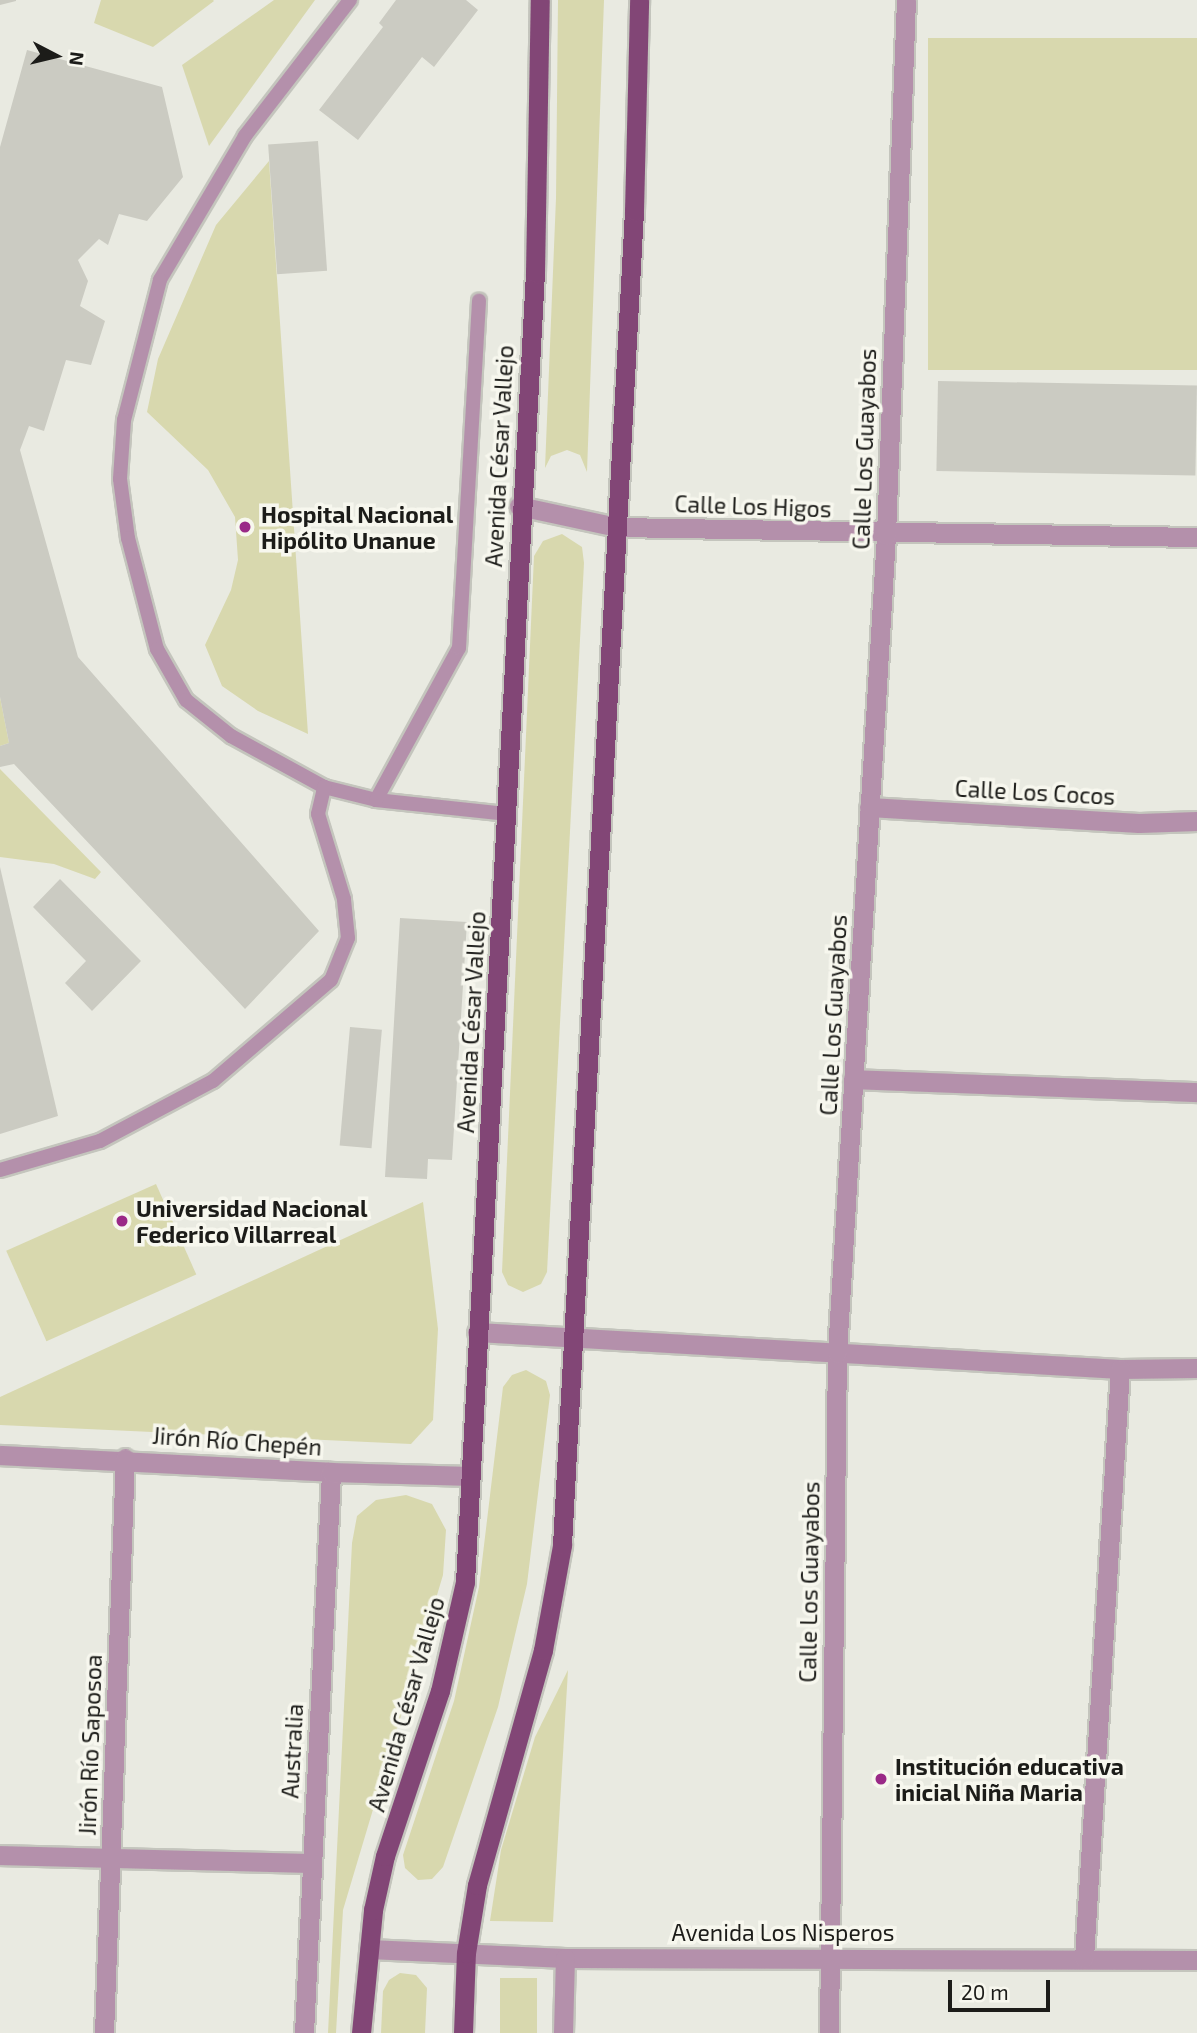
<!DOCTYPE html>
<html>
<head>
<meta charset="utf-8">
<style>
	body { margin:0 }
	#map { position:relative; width:1197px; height:2033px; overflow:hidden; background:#e9eae1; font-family:"Exo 2",sans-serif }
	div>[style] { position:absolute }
	.green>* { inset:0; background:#d8d8ae; transform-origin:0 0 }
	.building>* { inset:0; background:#cbcbc2; transform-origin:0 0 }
	.roads { filter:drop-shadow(2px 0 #c4c5bd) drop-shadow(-2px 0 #c4c5bd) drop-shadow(0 2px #c4c5bd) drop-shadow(0 -2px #c4c5bd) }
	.service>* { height:14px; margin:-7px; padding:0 7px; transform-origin:7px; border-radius:7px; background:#b490ab }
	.minor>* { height:19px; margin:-9.5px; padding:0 9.5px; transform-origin:9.5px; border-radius:9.5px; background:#b490ab }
	.tertiary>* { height:19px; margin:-9.5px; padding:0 9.5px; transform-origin:9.5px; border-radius:9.5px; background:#b490ab }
	.primary>* { height:19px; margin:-9.5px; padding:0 9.5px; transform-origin:9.5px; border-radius:9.5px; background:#824676 }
	.dots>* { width:19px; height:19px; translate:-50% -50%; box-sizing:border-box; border:4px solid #f7f7ee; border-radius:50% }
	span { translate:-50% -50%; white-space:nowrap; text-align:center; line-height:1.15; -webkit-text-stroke:7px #f7f7ee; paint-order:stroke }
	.street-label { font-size:23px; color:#1c1c19 }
	.poi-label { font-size:23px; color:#1c1c19; font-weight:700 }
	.left { translate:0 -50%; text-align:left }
	.north { position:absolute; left:21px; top:21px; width:70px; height:70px; -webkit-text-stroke:5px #f7f7ee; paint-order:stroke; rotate:97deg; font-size:19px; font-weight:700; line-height:28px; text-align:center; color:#1c1c19 }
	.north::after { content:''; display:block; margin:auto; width:24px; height:32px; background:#1c1c19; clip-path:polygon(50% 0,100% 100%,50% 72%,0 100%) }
	.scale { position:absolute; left:948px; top:1980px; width:102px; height:32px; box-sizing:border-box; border:4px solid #1c1c19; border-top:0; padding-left:9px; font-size:21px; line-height:24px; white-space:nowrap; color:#1c1c19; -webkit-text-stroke:5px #f7f7ee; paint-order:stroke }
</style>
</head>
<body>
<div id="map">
	<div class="green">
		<div style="clip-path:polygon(101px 0,213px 0,214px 1px,153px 47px,94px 23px)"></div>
		<div style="clip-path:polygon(274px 0,315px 0,209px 146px,182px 65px)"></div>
		<div style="clip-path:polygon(558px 0,604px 0,587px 472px,580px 455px,567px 450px,551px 456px,545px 468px,556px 198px)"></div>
		<div style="left:1197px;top:38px;width:332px;height:269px;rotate:90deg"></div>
		<div style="clip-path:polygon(269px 161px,308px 734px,258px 711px,222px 686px,205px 645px,231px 590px,238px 560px,235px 517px,208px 470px,147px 412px,158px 359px,216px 225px)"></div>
		<div style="clip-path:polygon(562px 534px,582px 547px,584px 563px,547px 1272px,541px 1284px,523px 1292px,508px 1285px,502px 1272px,534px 556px,543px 541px)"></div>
		<div style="clip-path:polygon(0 697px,9px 743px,0 746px)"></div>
		<div style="clip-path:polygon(0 769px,101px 872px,95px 879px,54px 864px,0 857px)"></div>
		<div style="left:156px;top:1184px;width:99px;height:164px;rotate:66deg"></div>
		<div style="clip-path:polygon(423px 1202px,438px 1329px,433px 1420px,411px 1444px,0 1425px,0 1397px)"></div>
		<div style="clip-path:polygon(526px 1370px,546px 1381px,550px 1395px,527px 1584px,498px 1707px,443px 1867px,432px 1879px,418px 1880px,405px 1868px,403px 1855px,454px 1701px,479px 1587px,503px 1387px,512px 1375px)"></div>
		<div style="clip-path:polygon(406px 1495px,432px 1504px,446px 1530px,443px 1575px,343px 1910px,336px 2033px,328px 2033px,352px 1543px,357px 1516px,376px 1500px)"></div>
		<div style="clip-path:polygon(568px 1670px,553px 1922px,490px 1921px,501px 1850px,535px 1737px)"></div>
		<div style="clip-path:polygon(400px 1973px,416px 1975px,427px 1988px,425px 2033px,381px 2033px,383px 1991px,389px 1980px)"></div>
		<div style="left:500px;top:1978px;width:37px;height:55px"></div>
	</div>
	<div class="building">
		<div style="clip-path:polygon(0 0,16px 0,16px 1px,0 5px)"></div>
		<div style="clip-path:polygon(396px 0,466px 0,478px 10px,434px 67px,422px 57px,358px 140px,319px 110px,383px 27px,379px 23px)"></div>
		<div style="clip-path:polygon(27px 50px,162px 87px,183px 177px,147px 221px,119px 214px,108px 245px,99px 239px,78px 260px,88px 281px,80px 306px,105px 321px,91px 365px,66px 360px,44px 431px,29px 426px,20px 450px,78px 657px,319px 931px,245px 1009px,14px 764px,0 767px,0 746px,9px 743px,0 697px,0 147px)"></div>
		<div style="left:318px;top:141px;width:130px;height:50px;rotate:86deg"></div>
		<div style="left:938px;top:381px;width:259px;height:90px;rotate:1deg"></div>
		<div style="clip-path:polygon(0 867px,58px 1116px,0 1134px)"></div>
		<div style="clip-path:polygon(60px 879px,141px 961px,92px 1011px,65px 983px,86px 961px,33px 907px)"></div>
		<div style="clip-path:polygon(400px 918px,467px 922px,452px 1160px,428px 1159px,427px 1179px,385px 1177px)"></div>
		<div style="left:350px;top:1027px;width:32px;height:119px;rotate:5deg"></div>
	</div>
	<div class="roads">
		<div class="service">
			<div style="left:350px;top:0;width:172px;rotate:127.7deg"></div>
			<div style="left:245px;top:136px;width:167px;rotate:120.6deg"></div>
			<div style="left:160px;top:280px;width:145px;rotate:104.4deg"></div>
			<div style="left:124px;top:420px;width:59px;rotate:93.9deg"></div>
			<div style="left:120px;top:479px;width:60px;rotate:82.3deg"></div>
			<div style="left:128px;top:538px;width:115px;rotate:75.4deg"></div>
			<div style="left:157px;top:649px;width:59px;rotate:60.4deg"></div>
			<div style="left:186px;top:700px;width:58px;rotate:38.7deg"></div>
			<div style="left:231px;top:736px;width:106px;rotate:28.7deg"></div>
			<div style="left:324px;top:787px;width:54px;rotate:14deg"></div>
			<div style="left:376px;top:800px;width:133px;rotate:6.1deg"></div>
			<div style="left:376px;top:800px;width:173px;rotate:-61.4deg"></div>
			<div style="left:459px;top:648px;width:348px;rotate:-86.7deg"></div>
			<div style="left:0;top:1170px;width:104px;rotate:-16.2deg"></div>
			<div style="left:100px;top:1141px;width:128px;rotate:-28deg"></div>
			<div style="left:213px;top:1081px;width:155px;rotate:-40.6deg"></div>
			<div style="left:331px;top:980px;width:45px;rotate:-68deg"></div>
			<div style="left:348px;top:938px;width:39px;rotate:-96deg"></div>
			<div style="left:344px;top:899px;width:89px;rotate:-107deg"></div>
			<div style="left:318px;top:814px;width:28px;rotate:-77deg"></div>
		</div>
		<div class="minor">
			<div style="left:519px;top:506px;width:100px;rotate:12.1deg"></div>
			<div style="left:617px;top:527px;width:580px;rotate:0.99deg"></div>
			<div style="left:869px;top:807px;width:270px;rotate:3.4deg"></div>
			<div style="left:1139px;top:823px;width:58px;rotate:-2deg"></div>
			<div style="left:853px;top:1079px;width:344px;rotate:2.2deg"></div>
			<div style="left:477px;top:1332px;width:644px;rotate:3.29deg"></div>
			<div style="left:1120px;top:1369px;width:77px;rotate:-0.7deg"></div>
			<div style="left:0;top:1455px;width:331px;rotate:2.9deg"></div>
			<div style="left:0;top:1855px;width:310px;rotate:1.5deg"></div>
			<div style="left:369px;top:1949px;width:196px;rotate:2.6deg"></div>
			<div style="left:565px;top:1958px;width:632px;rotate:0.18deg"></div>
			<div style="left:1084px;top:1958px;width:590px;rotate:-86.5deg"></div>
			<div style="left:104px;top:2033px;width:575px;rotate:-87.91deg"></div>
			<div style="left:563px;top:2033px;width:75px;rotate:-88.5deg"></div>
			<div style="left:829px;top:2033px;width:680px;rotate:-89.33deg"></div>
			<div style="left:837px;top:1353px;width:819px;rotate:-86.57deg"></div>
			<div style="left:886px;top:535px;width:535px;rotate:-87.86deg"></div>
		</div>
		<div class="tertiary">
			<div style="left:304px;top:2033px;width:562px;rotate:-87.24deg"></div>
			<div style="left:331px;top:1472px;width:139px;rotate:1.6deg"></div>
		</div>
		<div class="primary">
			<div style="left:361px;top:2033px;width:124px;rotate:-84.4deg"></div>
			<div style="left:373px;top:1910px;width:55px;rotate:-77.5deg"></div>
			<div style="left:385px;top:1856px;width:174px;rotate:-71.6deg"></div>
			<div style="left:440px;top:1691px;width:112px;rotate:-77.1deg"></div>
			<div style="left:465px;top:1582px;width:1311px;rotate:-86.94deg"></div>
			<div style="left:535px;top:273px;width:273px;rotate:-89deg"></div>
			<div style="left:463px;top:2033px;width:80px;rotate:-87.9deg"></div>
			<div style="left:466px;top:1953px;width:69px;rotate:-80.8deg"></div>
			<div style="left:477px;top:1885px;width:244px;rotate:-74.3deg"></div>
			<div style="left:543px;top:1650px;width:107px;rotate:-79.7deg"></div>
			<div style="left:562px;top:1545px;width:1336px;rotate:-86.91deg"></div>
			<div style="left:634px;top:211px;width:211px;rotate:-88.6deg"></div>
		</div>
	</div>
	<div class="dots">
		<div style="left:245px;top:527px;background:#9a2987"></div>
		<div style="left:122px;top:1221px;background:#9a2987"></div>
		<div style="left:881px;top:1779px;background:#9a2987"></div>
	</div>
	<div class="street-label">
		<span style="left:864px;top:449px;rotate:-88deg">Calle Los Guayabos</span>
		<span style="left:499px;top:456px;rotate:-87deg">Avenida César Vallejo</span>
		<span style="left:753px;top:506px;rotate:2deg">Calle Los Higos</span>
		<span style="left:1035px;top:792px;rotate:3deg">Calle Los Cocos</span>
		<span style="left:833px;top:1015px;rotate:-87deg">Calle Los Guayabos</span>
		<span style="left:471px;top:1022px;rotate:-87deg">Avenida César Vallejo</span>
		<span style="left:237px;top:1441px;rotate:4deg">Jirón Río Chepén</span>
		<span style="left:809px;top:1582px;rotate:-89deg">Calle Los Guayabos</span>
		<span style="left:406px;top:1704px;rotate:-74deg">Avenida César Vallejo</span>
		<span style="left:90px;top:1745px;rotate:-88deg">Jirón Río Saposoa</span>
		<span style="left:292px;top:1751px;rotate:-87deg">Australia</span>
		<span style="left:783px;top:1932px">Avenida Los Nisperos</span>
	</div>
	<div class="poi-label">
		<span class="left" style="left:261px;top:527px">Hospital Nacional<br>Hipólito Unanue</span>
		<span class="left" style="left:136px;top:1221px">Universidad Nacional<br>Federico Villarreal</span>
		<span class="left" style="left:895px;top:1779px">Institución educativa<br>inicial Niña Maria</span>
	</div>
	<div class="north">N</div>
	<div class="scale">20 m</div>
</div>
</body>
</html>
